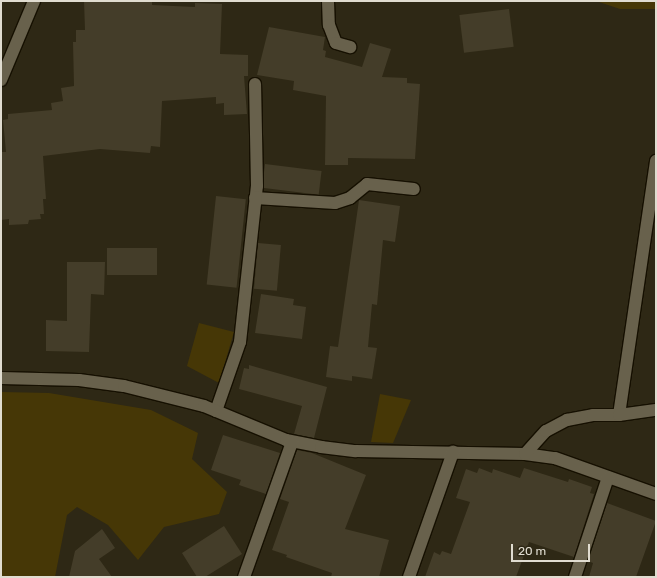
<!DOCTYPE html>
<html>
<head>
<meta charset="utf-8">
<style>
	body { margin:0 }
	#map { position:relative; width:657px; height:578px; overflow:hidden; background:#2e2815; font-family:Rubik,sans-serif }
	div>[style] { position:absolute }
	.green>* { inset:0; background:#463706 }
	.building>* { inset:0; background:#443d29; transform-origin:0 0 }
	.roads { filter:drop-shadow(1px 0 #161001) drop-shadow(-1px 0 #161001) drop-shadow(0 1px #161001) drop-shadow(0 -1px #161001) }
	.service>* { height:12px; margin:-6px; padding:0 6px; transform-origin:6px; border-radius:6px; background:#68614c }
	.minor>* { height:12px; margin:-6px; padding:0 6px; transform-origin:6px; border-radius:6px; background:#68614c }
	span { translate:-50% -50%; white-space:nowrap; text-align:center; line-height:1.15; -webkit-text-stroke:3.5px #2e2815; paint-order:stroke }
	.frame { position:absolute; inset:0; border:2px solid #e0dcd0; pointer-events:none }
	.scale { position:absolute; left:511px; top:544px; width:79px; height:18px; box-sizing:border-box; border:2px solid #e0dcd0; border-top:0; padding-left:5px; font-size:12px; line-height:14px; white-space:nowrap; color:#e0dcd0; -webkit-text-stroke:3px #2e2815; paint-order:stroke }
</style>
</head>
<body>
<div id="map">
	<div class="green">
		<div style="clip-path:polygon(596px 1px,656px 1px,656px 9px,620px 9px)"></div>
		<div style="clip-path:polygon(199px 323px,234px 332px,219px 383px,187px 366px)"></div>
		<div style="clip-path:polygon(1px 392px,49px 393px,151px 410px,198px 433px,192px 459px,227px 492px,219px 514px,164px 527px,138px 560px,108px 525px,77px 507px,67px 515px,55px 577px,1px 577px)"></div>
		<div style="clip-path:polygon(380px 394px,411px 400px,393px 443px,371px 442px)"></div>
	</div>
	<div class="building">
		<div style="clip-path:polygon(84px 1px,152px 1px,152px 5px,195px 7px,195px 3px,222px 4px,220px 54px,248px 55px,248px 76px,244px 76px,247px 114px,224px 115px,224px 103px,216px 104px,216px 97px,162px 101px,160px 147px,151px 146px,150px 153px,100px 149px,43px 156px,46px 199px,43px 199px,44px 214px,40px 214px,41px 219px,29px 220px,28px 224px,9px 225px,9px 219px,1px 220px,1px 152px,6px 152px,3px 120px,8px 119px,8px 114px,52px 110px,51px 103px,63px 101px,61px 88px,74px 86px,73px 42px,76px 42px,76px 30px,85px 30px)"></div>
		<div style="left:509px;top:9px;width:38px;height:50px;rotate:83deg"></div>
		<div style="clip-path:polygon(269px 27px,325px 37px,323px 50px,326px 51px,325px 57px,362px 67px,370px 43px,391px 49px,382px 77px,407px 78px,407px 83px,420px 84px,415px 159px,348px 158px,348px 165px,325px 165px,326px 96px,293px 90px,294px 81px,257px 75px)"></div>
		<div style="left:265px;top:164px;width:57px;height:24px;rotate:7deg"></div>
		<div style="left:216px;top:196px;width:30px;height:89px;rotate:6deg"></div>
		<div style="clip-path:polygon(359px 200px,400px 206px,395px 242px,383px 240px,377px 305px,372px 304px,368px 347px,377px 348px,372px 379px,352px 376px,352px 381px,326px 377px,330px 346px,338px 347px)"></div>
		<div style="left:258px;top:243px;width:23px;height:46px;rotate:5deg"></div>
		<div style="left:107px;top:248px;width:50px;height:27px"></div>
		<div style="clip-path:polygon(67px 262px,105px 262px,104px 295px,91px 294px,89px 352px,46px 351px,46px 320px,67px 321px)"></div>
		<div style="clip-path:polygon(261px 294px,294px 299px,293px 305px,306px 307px,302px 339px,255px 333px)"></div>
		<div style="clip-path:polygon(249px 365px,327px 387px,314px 438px,294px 434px,302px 406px,239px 389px,244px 368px,249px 369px)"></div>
		<div style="clip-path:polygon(223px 435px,280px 453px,266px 494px,239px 485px,241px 480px,211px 470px)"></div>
		<div style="clip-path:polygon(297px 450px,312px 453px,366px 475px,345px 529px,389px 540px,379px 577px,331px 577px,332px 573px,286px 557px,287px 555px,272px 550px,289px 502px,280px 499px)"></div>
		<div style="clip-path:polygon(479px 468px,492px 473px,493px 469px,520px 478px,524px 468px,568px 482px,569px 479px,592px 487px,590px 493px,594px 494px,574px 557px,529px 542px,516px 577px,425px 577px,434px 552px,440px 555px,442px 551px,451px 554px,470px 502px,456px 498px,466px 469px,477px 473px)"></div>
		<div style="clip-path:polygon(607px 503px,656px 521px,636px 577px,589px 577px,593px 563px,588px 561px)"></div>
		<div style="clip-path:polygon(224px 526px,242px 554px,205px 577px,197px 577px,182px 553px)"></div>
		<div style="clip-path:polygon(102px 529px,115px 548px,99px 559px,112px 577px,69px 577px,75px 551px)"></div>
	</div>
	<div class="roads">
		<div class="service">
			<div style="left:328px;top:1px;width:24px;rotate:88deg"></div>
			<div style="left:329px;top:25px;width:19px;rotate:69deg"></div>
			<div style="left:336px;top:43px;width:15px;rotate:16deg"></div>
			<div style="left:255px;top:198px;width:80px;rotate:3.6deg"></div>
			<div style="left:335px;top:203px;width:16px;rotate:-18deg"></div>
			<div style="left:350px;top:198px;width:22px;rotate:-39deg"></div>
			<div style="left:367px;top:184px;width:47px;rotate:6.1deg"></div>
			<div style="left:216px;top:411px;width:73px;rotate:-70.8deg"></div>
			<div style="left:240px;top:342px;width:157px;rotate:-83.8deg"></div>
			<div style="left:257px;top:186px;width:102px;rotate:-91.1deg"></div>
		</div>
		<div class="minor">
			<div style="left:1px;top:80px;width:86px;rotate:-67.3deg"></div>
			<div style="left:1px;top:378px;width:78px;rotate:1.5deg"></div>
			<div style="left:79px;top:380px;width:45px;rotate:7.6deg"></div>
			<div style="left:124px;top:386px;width:82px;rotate:14deg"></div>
			<div style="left:204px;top:406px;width:89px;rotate:22.5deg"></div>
			<div style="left:286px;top:440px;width:36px;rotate:11deg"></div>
			<div style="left:321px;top:447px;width:35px;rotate:7deg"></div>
			<div style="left:356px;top:451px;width:169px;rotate:1deg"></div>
			<div style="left:525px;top:454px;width:30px;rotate:8deg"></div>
			<div style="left:555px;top:458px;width:107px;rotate:19.6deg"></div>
			<div style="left:619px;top:415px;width:257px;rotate:-81.7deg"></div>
			<div style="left:525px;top:454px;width:31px;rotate:-48deg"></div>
			<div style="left:546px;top:431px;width:24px;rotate:-28deg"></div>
			<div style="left:567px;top:420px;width:26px;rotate:-11deg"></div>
			<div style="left:593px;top:415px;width:26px"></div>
			<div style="left:619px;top:415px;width:37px;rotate:-8deg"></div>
			<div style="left:244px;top:577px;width:143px;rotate:-70.4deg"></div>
			<div style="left:409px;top:577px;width:133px;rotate:-70.6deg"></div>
			<div style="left:575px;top:577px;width:105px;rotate:-71.7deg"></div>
		</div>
	</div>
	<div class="frame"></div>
	<div class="scale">20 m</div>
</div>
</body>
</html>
